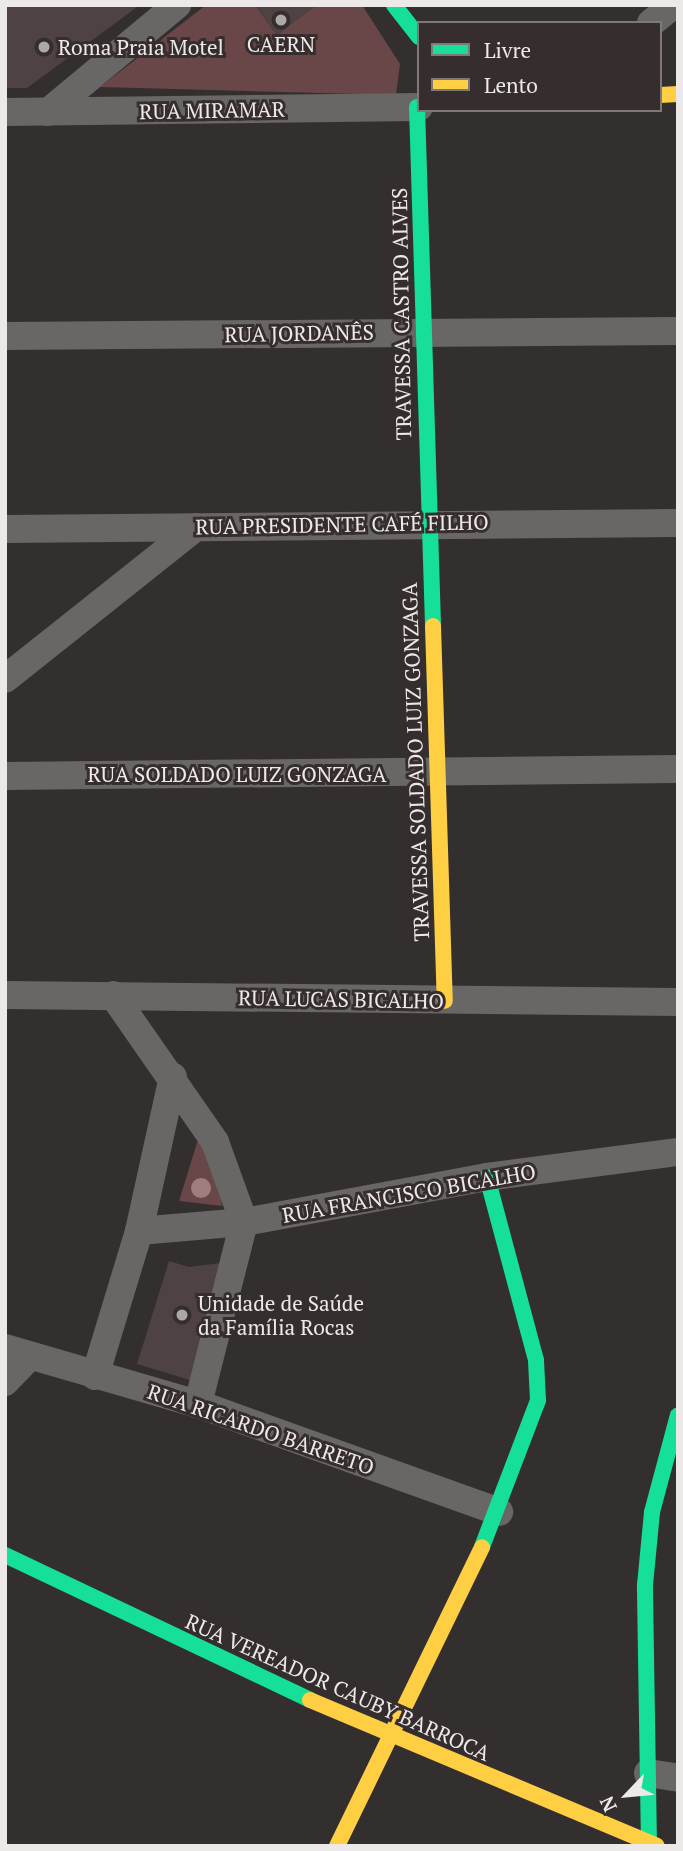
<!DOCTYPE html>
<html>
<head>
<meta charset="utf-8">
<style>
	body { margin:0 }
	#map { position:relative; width:683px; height:1851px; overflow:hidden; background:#332f2f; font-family:"PT Serif",serif }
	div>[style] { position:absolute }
	.green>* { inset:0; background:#694647 }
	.building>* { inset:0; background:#4e4243 }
	.street>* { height:28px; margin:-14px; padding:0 14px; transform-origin:14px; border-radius:14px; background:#696666 }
	.fast>* { height:16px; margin:-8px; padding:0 8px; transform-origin:8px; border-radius:8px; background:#16e098 }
	.slow>* { height:16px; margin:-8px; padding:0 8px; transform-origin:8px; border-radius:8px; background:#ffcf43 }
	.trees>* { width:20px; height:20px; margin:-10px; border-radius:50%; background:#9f7e7e }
	.dots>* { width:19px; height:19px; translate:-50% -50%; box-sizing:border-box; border:4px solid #352d2e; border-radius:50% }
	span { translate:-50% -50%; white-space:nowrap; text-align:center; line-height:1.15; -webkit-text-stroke:6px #352d2e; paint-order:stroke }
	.poi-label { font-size:21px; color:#eee9e9 }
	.left { translate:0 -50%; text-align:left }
	.street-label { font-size:21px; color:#eee9e9 }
	.frame { position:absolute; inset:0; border:7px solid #eee9e9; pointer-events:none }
	.legend { position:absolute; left:417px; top:21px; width:245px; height:91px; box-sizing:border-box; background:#352d2e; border:2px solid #7f7879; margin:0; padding:9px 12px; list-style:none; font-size:21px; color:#eee9e9 }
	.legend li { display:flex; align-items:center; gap:14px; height:35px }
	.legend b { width:35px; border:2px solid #7f7879 }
	.north { position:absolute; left:592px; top:1760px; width:70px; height:70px; -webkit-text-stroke:5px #352d2e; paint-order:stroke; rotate:244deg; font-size:19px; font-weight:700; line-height:28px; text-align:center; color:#eee9e9 }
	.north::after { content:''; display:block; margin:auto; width:24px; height:32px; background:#eee9e9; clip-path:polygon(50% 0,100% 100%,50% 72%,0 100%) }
</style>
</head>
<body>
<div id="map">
	<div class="green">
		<div style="clip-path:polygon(206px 5px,255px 5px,277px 35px,316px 5px,362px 5px,400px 64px,396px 95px,100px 87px)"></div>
		<div style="clip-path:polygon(200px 1133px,214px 1145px,222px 1206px,179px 1201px)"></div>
	</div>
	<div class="building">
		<div style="clip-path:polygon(5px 5px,140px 5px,27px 88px,5px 88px)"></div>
		<div style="clip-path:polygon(255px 5px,316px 5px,277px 35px)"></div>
		<div style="clip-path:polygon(169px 1261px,189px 1267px,228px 1262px,193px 1381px,137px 1364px)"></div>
	</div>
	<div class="street">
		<div style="left:651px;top:23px;width:28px;rotate:-39deg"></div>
		<div style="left:5px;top:112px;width:414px;rotate:-0.7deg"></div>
		<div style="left:48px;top:112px;width:168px;rotate:-39.7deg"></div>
		<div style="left:5px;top:336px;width:673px;rotate:-0.43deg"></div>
		<div style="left:5px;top:529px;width:673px;rotate:-0.51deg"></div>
		<div style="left:5px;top:679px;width:244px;rotate:-38.5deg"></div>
		<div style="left:5px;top:776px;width:673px;rotate:-0.6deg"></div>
		<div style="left:5px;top:995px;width:673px;rotate:0.6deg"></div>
		<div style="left:113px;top:995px;width:179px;rotate:55.2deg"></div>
		<div style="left:215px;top:1142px;width:85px;rotate:70.1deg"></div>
		<div style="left:244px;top:1222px;width:188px;rotate:104.2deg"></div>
		<div style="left:139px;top:1231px;width:105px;rotate:-4.9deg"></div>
		<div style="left:244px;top:1222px;width:247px;rotate:-10.5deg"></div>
		<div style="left:487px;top:1177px;width:193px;rotate:-7.5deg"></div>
		<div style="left:5px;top:1348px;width:201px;rotate:16.2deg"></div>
		<div style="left:198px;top:1404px;width:320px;rotate:19.7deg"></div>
		<div style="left:95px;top:1376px;width:152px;rotate:-73.1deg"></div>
		<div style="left:139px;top:1231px;width:158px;rotate:-77.6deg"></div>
		<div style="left:5px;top:1382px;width:35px;rotate:-46deg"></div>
		<div style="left:648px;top:1773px;width:30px;rotate:9deg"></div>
	</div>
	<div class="fast">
		<div style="left:394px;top:5px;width:41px;rotate:52deg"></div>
		<div style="left:417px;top:107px;width:519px;rotate:88.23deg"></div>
		<div style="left:482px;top:1547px;width:157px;rotate:-69.1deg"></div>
		<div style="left:538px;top:1400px;width:40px;rotate:-92.9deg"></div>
		<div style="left:536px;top:1360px;width:189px;rotate:-105deg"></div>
		<div style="left:5px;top:1555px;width:338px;rotate:25.4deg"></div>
		<div style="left:649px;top:1846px;width:261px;rotate:-90.9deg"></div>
		<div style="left:645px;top:1585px;width:73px;rotate:-84.5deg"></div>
		<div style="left:652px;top:1512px;width:100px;rotate:-75deg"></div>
	</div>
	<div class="slow">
		<div style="left:660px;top:95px;width:18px;rotate:-3deg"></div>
		<div style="left:433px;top:626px;width:375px;rotate:88.2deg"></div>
		<div style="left:310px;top:1700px;width:376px;rotate:22.8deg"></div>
		<div style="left:337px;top:1846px;width:332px;rotate:-64.1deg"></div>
	</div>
	<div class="trees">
		<div style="left:201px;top:1188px"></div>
	</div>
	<div class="dots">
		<div style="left:281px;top:20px;background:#ada8a8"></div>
		<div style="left:44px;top:47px;background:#ada8a8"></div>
		<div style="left:182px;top:1315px;background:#ada8a8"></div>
	</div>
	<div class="poi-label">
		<span style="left:281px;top:44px">CAERN</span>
		<span class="left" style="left:58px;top:47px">Roma Praia Motel</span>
		<span class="left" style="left:198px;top:1315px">Unidade de Saúde<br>da Família Rocas</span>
	</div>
	<div class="street-label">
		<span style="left:212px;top:110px;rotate:-1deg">RUA MIRAMAR</span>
		<span style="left:401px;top:314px;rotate:-91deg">TRAVESSA CASTRO ALVES</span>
		<span style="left:299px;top:333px;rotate:-1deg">RUA JORDANÊS</span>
		<span style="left:342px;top:524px;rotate:-1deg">RUA PRESIDENTE CAFÉ FILHO</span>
		<span style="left:415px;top:762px;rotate:-92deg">TRAVESSA SOLDADO LUIZ GONZAGA</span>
		<span style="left:237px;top:774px">RUA SOLDADO LUIZ GONZAGA</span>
		<span style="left:341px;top:999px;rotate:1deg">RUA LUCAS BICALHO</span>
		<span style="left:409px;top:1193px;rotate:-10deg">RUA FRANCISCO BICALHO</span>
		<span style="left:261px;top:1429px;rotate:19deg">RUA RICARDO BARRETO</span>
		<span style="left:338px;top:1687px;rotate:24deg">RUA VEREADOR CAUBY BARROCA</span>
	</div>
	<div class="frame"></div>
	<ul class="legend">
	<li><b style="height:9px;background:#16e098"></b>Livre</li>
	<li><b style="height:9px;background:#ffcf43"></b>Lento</li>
	</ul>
	<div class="north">N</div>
</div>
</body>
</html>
